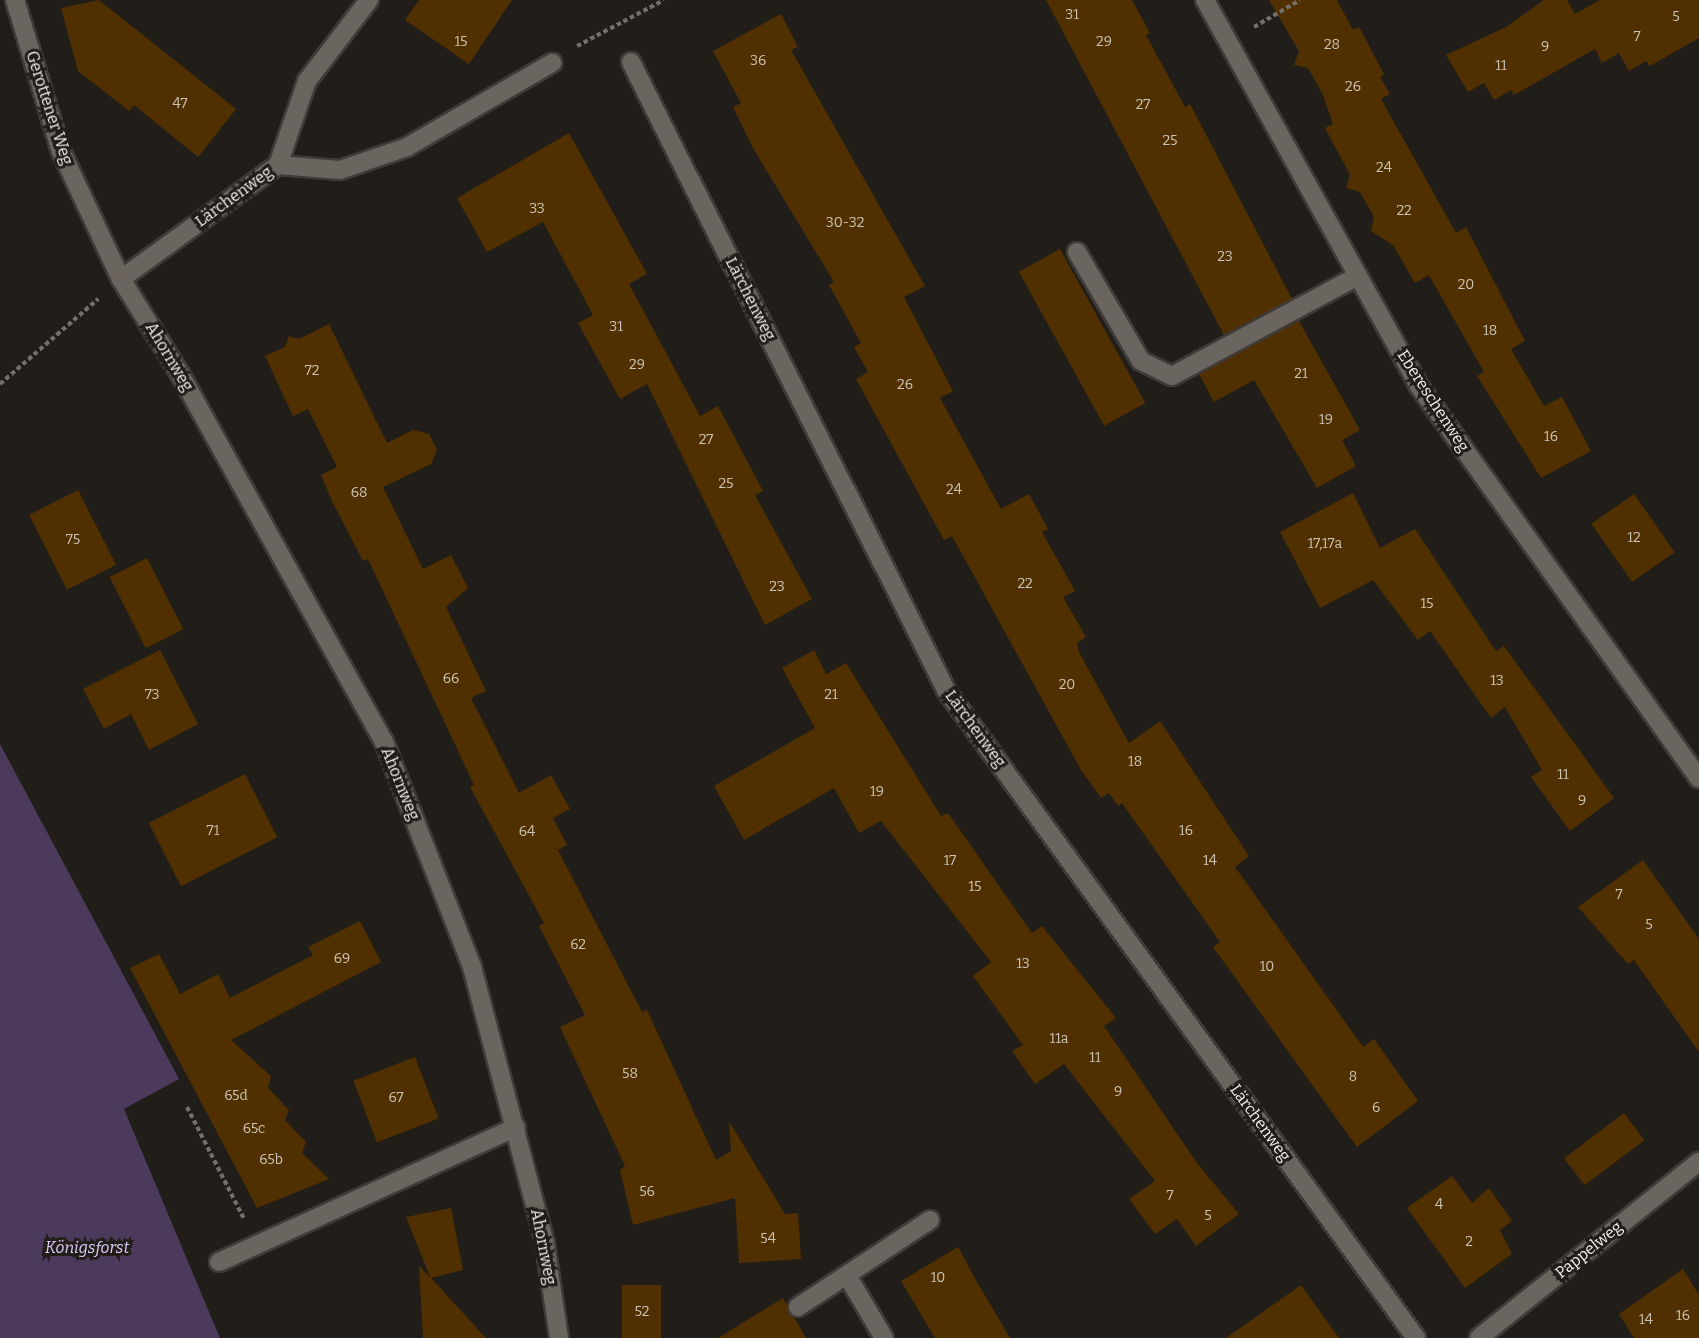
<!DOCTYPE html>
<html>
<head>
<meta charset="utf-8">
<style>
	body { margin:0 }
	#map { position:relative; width:1699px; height:1338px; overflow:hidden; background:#211d18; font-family:Bitter,serif }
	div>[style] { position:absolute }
	.green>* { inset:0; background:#4c3a5d }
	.building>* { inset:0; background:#503000; transform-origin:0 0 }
	.path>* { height:4px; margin-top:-2px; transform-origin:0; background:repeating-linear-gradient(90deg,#736f6a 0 4.5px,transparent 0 7.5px) }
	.roads { filter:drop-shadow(2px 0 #3f3b38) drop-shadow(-2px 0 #3f3b38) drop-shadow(0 2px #3f3b38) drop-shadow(0 -2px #3f3b38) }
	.lane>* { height:18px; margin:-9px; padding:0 9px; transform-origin:9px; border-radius:9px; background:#6b655f }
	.street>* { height:18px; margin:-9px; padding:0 9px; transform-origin:9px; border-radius:9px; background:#6b655f }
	span { translate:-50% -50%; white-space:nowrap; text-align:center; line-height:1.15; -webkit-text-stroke:6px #211d18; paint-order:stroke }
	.number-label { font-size:14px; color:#ccc2b3 }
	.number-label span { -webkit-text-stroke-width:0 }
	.street-label { font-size:16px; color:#f6f2ef }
	.park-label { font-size:16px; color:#e1c9fc; font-style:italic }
</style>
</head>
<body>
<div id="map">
	<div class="green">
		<div style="clip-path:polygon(0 744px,179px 1079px,124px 1109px,220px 1338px,0 1338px)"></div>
	</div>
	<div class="building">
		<div style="clip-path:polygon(99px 0,236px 109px,198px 157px,134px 105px,129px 111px,78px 71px,61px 8px)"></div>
		<div style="clip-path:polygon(419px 0,512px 0,469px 64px,405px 20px)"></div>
		<div style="clip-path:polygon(1046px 0,1132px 0,1150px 33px,1146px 35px,1185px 107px,1190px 104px,1292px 299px,1224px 335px)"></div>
		<div style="clip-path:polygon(1269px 0,1337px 0,1353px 30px,1359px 27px,1384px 74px,1380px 77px,1390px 94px,1381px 99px,1456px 233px,1466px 227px,1525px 341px,1511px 349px,1544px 406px,1562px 397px,1591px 451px,1541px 478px,1477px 376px,1484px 372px,1429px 275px,1415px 283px,1393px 245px,1371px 231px,1374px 217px,1360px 192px,1346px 188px,1350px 175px,1325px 128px,1333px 124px,1323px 95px,1308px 68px,1294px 65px,1299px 51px)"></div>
		<div style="clip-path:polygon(1544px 0,1567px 0,1575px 14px,1600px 0,1699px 0,1699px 38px,1650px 66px,1646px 61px,1629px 71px,1619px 53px,1602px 63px,1595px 49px,1514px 95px,1511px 90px,1494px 100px,1484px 83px,1468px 92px,1446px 55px,1506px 27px)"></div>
		<div style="clip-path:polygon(781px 14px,798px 47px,791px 50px,925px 286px,904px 297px,953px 391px,940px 398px,1001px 509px,1029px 494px,1048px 529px,1042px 532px,1075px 591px,1063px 597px,1086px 637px,1077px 643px,1079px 652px,1129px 743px,1160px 721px,1249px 856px,1235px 867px,1363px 1047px,1374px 1039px,1418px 1101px,1357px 1147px,1213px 947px,1220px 942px,1122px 803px,1118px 806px,1109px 793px,1101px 798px,1081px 770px,952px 536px,944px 540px,856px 379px,868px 372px,854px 347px,861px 343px,829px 285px,834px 282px,753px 148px,733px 107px,741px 103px,713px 51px)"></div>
		<div style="clip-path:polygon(569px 133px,647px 274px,629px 284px,700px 416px,718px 406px,763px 491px,755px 495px,812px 599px,765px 625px,647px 384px,620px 399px,578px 323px,593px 315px,543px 222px,487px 252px,457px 198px)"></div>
		<div style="left:1060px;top:249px;width:176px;height:47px;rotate:61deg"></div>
		<div style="clip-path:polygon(1299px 321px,1360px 430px,1342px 440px,1356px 466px,1317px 488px,1254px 380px,1214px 402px,1199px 374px)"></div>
		<div style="clip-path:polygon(329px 324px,387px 443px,413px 430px,429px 434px,437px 450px,431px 464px,383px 487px,423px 569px,451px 555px,468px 588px,446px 607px,486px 691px,471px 698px,519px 793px,551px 775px,570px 809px,553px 818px,567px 845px,558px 850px,642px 1012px,647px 1010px,716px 1160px,731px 1151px,729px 1121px,785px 1214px,798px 1213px,801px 1259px,739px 1263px,735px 1198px,633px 1225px,620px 1170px,625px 1166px,560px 1027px,585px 1015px,539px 926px,544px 923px,470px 787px,474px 785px,368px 559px,363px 561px,332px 501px,321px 475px,337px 467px,308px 409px,293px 416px,265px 356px,285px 347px,289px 336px,299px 339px)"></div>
		<div style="left:78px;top:490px;width:84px;height:55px;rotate:63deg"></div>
		<div style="clip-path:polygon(1353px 493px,1380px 548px,1415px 529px,1496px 651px,1504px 646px,1614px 798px,1570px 831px,1531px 777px,1542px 770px,1505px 707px,1491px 718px,1430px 631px,1418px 640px,1373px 580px,1320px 608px,1280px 532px)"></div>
		<div style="left:1634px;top:494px;width:71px;height:52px;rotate:55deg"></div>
		<div style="left:147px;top:558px;width:80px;height:42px;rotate:63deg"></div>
		<div style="clip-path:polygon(160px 650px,198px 724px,149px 750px,131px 714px,104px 729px,83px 689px)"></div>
		<div style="clip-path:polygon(814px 650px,826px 674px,846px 663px,941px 816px,948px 813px,1032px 933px,1042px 926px,1116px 1018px,1104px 1026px,1197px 1163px,1239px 1214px,1196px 1246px,1177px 1219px,1155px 1234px,1129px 1199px,1155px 1181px,1064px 1064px,1035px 1084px,1012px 1051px,1023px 1045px,973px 976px,991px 962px,881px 821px,859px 833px,834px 788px,744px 840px,714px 786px,815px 728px,782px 668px)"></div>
		<div style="left:245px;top:774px;width:71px;height:108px;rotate:63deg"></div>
		<div style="clip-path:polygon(1643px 860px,1699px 939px,1699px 1052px,1634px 960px,1628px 964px,1578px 907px)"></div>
		<div style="clip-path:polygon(360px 921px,381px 962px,231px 1040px,271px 1076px,268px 1088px,289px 1110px,285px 1120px,306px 1142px,302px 1153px,329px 1179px,257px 1208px,130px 968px,159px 954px,180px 994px,218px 974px,230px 998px,313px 955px,308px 947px)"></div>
		<div style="left:415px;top:1057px;width:66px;height:66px;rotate:69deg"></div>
		<div style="left:1624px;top:1113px;width:34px;height:75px;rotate:53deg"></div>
		<div style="clip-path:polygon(1452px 1176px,1472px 1203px,1489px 1188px,1512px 1221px,1500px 1230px,1512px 1254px,1465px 1288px,1407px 1208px)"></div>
		<div style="clip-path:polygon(451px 1208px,463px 1270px,431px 1278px,486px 1338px,423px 1338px,419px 1266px,430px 1277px,406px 1217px)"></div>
		<div style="clip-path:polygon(958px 1247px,977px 1282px,1010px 1338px,935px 1338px,901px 1281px)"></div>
		<div style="clip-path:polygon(1683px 1269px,1699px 1295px,1699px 1338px,1634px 1338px,1619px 1314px)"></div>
		<div style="left:622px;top:1285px;width:39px;height:53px"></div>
		<div style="clip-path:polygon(1301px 1285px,1339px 1338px,1226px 1338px)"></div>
		<div style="clip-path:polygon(783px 1298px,806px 1338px,718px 1338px)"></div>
	</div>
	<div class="path">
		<div style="left:1254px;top:27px;width:53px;rotate:-30.4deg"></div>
		<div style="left:577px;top:46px;width:98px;rotate:-27.9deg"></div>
		<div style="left:0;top:384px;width:130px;rotate:-40.9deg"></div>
		<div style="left:187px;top:1107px;width:126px;rotate:63deg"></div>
	</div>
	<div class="roads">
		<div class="lane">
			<div style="left:1077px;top:252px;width:126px;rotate:59.6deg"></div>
			<div style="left:1141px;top:361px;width:34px;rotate:26deg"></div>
			<div style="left:1172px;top:376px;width:211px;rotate:-28.3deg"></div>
			<div style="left:219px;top:1262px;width:326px;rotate:-24.4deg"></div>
			<div style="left:798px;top:1307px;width:158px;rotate:-33.4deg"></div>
		</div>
		<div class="street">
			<div style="left:15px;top:0;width:158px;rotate:73.1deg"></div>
			<div style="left:61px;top:151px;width:141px;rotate:64.9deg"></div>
			<div style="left:121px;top:279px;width:112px;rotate:58.2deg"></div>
			<div style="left:180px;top:374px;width:421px;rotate:61deg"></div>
			<div style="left:384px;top:742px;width:242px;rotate:68.6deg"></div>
			<div style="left:472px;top:967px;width:286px;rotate:75.2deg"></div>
			<div style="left:545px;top:1244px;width:95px;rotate:81.5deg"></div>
			<div style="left:1205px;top:0;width:441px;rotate:61deg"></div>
			<div style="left:1419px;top:386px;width:482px;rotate:54.5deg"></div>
			<div style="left:631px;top:62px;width:703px;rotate:63.36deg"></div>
			<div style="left:946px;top:690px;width:801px;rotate:54.05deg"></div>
			<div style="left:278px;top:165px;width:89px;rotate:-71deg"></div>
			<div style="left:307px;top:81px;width:102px;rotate:-52.6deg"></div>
			<div style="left:121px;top:279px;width:194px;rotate:-36deg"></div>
			<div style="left:278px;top:165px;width:62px;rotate:4.6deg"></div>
			<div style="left:340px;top:170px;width:71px;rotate:-18.9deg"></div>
			<div style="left:407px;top:147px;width:168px;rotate:-30.1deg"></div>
			<div style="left:848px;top:1277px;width:71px;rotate:59.5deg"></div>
			<div style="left:1479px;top:1338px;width:282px;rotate:-38.7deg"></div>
		</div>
	</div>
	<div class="number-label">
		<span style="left:1072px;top:15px">31</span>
		<span style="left:1676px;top:17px">5</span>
		<span style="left:1637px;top:37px">7</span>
		<span style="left:461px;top:42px">15</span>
		<span style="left:1104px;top:42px">29</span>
		<span style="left:1332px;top:45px">28</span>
		<span style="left:1545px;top:47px">9</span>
		<span style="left:758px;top:61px">36</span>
		<span style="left:1501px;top:66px">11</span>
		<span style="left:1353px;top:87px">26</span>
		<span style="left:180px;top:104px">47</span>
		<span style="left:1143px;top:105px">27</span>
		<span style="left:1170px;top:141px">25</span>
		<span style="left:1384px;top:168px">24</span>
		<span style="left:537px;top:209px">33</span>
		<span style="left:1404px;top:211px">22</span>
		<span style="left:845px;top:223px">30-32</span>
		<span style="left:1225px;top:257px">23</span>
		<span style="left:1466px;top:285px">20</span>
		<span style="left:616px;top:327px">31</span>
		<span style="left:1490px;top:331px">18</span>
		<span style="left:637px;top:365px">29</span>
		<span style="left:312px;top:371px">72</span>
		<span style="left:1301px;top:374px">21</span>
		<span style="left:905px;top:385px">26</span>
		<span style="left:1326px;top:420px">19</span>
		<span style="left:1551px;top:437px">16</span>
		<span style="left:706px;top:440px">27</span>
		<span style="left:726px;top:484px">25</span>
		<span style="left:954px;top:490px">24</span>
		<span style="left:359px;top:493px">68</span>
		<span style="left:1634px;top:538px">12</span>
		<span style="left:73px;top:540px">75</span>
		<span style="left:1325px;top:544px">17,17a</span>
		<span style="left:1025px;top:584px">22</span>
		<span style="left:777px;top:587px">23</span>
		<span style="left:1427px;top:604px">15</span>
		<span style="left:451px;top:679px">66</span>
		<span style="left:1497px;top:681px">13</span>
		<span style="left:1067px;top:685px">20</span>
		<span style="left:152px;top:695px">73</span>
		<span style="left:831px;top:695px">21</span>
		<span style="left:1135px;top:762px">18</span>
		<span style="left:1563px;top:775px">11</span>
		<span style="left:877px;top:792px">19</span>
		<span style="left:1582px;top:801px">9</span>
		<span style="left:213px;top:831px">71</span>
		<span style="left:1186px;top:831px">16</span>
		<span style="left:527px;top:832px">64</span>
		<span style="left:950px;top:861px">17</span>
		<span style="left:1210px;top:861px">14</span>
		<span style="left:975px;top:887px">15</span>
		<span style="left:1619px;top:895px">7</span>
		<span style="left:1649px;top:925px">5</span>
		<span style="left:578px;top:945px">62</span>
		<span style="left:342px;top:959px">69</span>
		<span style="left:1023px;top:964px">13</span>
		<span style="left:1267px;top:967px">10</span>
		<span style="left:1059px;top:1039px">11a</span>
		<span style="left:1095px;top:1058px">11</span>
		<span style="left:630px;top:1074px">58</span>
		<span style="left:1353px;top:1077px">8</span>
		<span style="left:1118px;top:1092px">9</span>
		<span style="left:236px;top:1096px">65d</span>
		<span style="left:396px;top:1098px">67</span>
		<span style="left:1376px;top:1108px">6</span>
		<span style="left:254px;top:1129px">65c</span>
		<span style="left:271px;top:1160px">65b</span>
		<span style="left:647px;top:1192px">56</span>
		<span style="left:1170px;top:1196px">7</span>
		<span style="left:1439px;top:1205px">4</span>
		<span style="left:1208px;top:1216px">5</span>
		<span style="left:768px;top:1239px">54</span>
		<span style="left:1469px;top:1242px">2</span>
		<span style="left:938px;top:1278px">10</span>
		<span style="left:642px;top:1312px">52</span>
		<span style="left:1683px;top:1316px">16</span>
		<span style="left:1646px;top:1320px">14</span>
	</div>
	<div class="street-label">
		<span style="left:49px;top:108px;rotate:72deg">Gerottener Weg</span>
		<span style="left:234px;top:197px;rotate:-36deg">Lärchenweg</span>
		<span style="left:750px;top:299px;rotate:63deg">Lärchenweg</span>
		<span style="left:169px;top:357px;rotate:59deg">Ahornweg</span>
		<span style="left:1433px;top:401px;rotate:57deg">Ebereschenweg</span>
		<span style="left:975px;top:729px;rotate:54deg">Lärchenweg</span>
		<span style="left:400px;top:784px;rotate:68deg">Ahornweg</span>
		<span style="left:1260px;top:1123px;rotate:54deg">Lärchenweg</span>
		<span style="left:543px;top:1247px;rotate:79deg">Ahornweg</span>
		<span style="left:1589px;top:1250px;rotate:-39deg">Pappelweg</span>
	</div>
	<div class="park-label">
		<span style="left:87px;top:1248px">Königsforst</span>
	</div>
</div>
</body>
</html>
